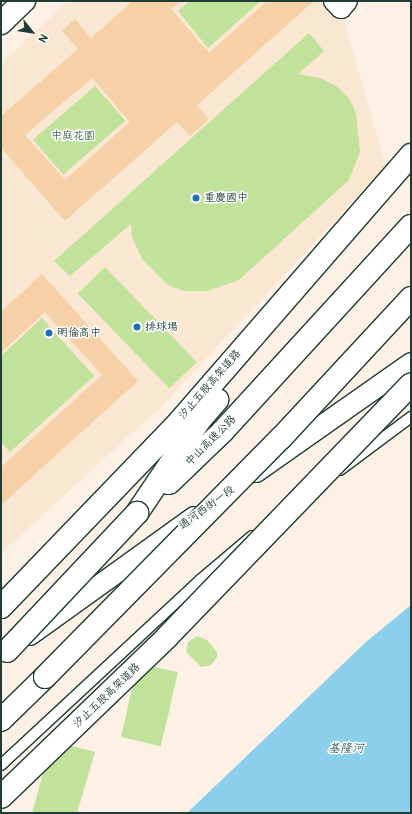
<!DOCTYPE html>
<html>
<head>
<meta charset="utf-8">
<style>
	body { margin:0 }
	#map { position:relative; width:412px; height:814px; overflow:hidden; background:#fcf1e4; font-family:Pangolin,"LXGW WenKai TC",sans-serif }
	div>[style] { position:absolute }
	.built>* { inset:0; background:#fae7d1 }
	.green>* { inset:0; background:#c0e29b; transform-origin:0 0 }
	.water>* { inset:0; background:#8bcfed }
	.building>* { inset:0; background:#f6d0a6 }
	.roads { filter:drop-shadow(1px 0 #1f3d34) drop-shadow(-1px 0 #1f3d34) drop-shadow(0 1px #1f3d34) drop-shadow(0 -1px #1f3d34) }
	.service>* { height:10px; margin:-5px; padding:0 5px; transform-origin:5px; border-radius:5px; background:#fff }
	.minor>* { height:20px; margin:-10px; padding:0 10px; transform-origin:10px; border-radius:10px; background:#fff }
	.tertiary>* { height:22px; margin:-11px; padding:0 11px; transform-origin:11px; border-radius:11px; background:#fff }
	.motorway>* { height:22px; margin:-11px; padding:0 11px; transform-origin:11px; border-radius:11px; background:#fff }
	.bridges { filter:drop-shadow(1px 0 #1f3d34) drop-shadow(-1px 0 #1f3d34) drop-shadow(0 1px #1f3d34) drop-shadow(0 -1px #1f3d34) }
	.motorway-bridge>* { height:22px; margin:-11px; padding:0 11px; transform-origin:11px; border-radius:11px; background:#fff }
	.dots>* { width:11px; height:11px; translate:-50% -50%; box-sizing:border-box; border:2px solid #fff; border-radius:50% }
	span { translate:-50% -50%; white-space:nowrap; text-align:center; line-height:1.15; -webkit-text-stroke:3px #fff; paint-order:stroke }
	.park-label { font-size:11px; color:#3f5e49 }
	.poi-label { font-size:11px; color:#1f3d34 }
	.left { translate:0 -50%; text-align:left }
	.street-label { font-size:11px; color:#1f3d34 }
	.water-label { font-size:12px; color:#3a6262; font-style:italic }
	.frame { position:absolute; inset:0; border:2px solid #1f3d34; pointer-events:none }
	.north { position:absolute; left:12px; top:12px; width:40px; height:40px; -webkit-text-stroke:3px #fff; paint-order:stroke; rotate:120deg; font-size:11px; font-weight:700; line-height:16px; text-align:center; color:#1f3d34 }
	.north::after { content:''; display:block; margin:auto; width:14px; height:18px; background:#1f3d34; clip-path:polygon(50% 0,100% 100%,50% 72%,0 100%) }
</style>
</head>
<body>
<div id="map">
	<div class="built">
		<div style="clip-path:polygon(68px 1px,328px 1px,343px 17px,386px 166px,163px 405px,1px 553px,1px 64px)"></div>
	</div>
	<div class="green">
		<div style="clip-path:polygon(190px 1px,261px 1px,208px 48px,178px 11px)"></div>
		<div style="clip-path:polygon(309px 33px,324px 51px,298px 74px,320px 78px,336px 86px,349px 98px,356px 113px,360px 152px,349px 180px,239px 280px,207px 291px,184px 291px,168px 285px,142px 259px,132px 237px,131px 224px,70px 276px,54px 261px)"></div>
		<div style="left:95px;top:86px;width:46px;height:82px;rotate:49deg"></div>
		<div style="left:105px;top:267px;width:132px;height:38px;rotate:46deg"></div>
		<div style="clip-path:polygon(42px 318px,94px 376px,10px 452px,1px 442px,1px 356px)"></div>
		<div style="clip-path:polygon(197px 636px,207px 640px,217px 652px,217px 657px,211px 665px,201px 667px,186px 652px,188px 642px)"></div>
		<div style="left:138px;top:663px;width:41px;height:76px;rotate:13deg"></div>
		<div style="clip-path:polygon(52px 741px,95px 752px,77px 813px,32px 813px)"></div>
	</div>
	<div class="water">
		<div style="clip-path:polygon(411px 605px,411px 813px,187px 813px,366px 642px)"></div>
	</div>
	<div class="building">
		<div style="clip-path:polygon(evenodd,133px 1px,181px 1px,171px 9px,209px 53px,267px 1px,314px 1px,197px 105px,209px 119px,190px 136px,177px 122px,65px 221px,1px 148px,1px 116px,78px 49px,62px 31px,75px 19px,91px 38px,133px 1px,92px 78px,130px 122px,65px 180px,25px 135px,92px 78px)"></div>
		<div style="clip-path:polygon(42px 274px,138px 381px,1px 505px,1px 467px,102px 375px,45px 312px,1px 353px,1px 312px)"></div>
	</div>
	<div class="roads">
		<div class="service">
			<div style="left:340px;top:470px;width:89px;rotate:-36.7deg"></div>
			<div style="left:1px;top:765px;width:272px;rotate:-42.9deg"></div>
			<div style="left:200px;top:580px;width:68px;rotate:-40.2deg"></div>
		</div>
		<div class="minor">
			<div style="left:334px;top:1px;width:10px;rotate:45deg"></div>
			<div style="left:341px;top:8px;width:9px;rotate:-49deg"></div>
			<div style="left:256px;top:472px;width:189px;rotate:-35.1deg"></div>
			<div style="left:30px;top:635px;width:202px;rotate:-35.7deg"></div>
		</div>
		<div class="tertiary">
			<div style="left:1px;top:23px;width:32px;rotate:-44deg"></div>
		</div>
		<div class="motorway">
			<div style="left:169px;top:483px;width:75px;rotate:-43.9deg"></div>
			<div style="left:223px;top:431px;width:278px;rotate:-47.5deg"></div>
			<div style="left:137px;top:513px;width:111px;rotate:-56deg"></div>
			<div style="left:199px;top:421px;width:28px;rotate:-49deg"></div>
			<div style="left:1px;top:607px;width:257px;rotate:-46.1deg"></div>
			<div style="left:179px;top:422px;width:354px;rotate:-49deg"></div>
			<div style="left:1px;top:720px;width:62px;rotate:-44.3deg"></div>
		</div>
	</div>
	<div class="bridges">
		<div class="motorway-bridge">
			<div style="left:7px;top:651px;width:190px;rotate:-46.7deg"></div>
			<div style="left:45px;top:677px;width:336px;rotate:-45.4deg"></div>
			<div style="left:281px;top:438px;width:191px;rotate:-47.1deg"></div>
			<div style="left:1px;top:797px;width:231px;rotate:-43.9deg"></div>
			<div style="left:167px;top:637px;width:351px;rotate:-46deg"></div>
		</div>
	</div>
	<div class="dots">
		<div style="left:196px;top:198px;background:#1f6fb2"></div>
		<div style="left:137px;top:327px;background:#1f6fb2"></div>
		<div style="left:49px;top:333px;background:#1f6fb2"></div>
	</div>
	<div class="park-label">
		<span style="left:73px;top:136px">中庭花園</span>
	</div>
	<div class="poi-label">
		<span class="left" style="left:204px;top:198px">重慶國中</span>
		<span class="left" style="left:145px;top:327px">排球場</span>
		<span class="left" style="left:57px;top:333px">明倫高中</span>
	</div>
	<div class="street-label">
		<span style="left:210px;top:385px;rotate:-49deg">汐止五股高架道路</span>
		<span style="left:211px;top:441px;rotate:-45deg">中山高速公路</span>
		<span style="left:207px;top:508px;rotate:-36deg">通河西街一段</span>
		<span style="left:107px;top:696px;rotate:-44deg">汐止五股高架道路</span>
	</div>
	<div class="water-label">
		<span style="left:346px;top:749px">基隆河</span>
	</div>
	<div class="frame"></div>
	<div class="north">N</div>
</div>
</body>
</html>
